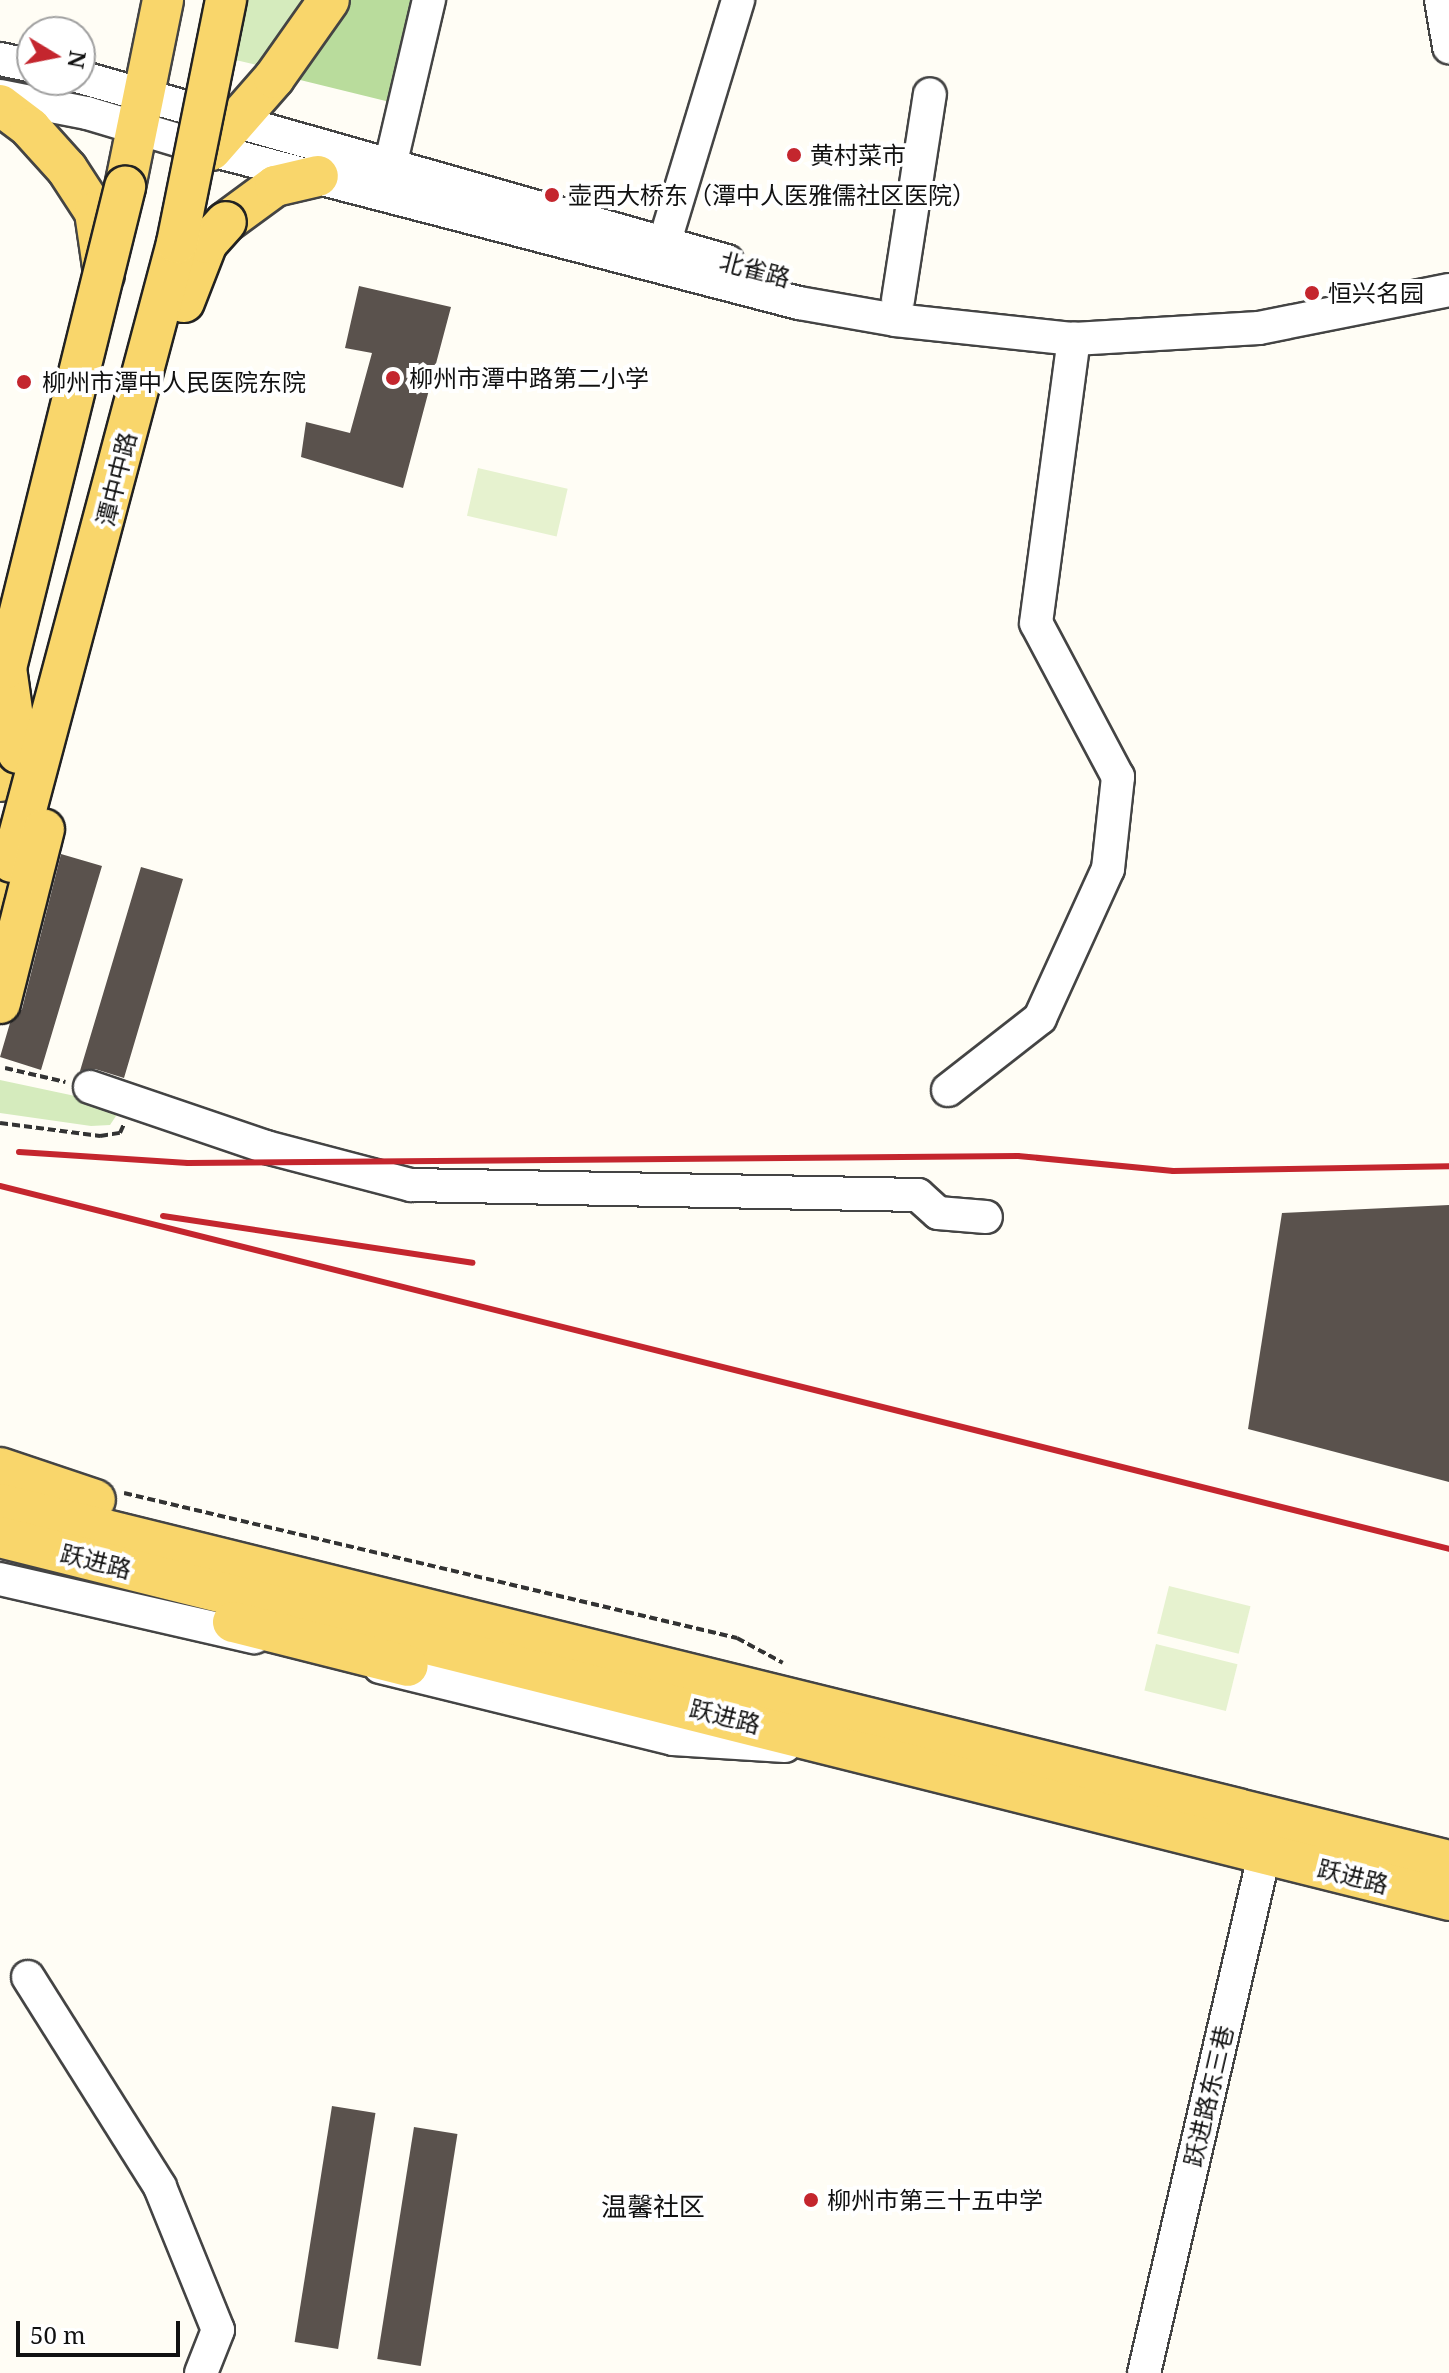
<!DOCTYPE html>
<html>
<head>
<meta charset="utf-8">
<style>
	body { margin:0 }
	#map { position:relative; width:1449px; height:2373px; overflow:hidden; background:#fffdf5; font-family:"Noto Serif","Noto Sans SC",serif }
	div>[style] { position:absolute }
	.green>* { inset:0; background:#d5ebbd }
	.forest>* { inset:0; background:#b9dc9c }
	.pitch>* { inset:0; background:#e6f2cf; transform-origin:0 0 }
	.building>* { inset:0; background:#5a524d; transform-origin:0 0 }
	.path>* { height:4px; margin-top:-2px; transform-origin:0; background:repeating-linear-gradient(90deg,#333 0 8px,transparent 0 12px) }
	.roads { filter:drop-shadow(2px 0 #444) drop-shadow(-2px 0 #444) drop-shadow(0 2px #444) drop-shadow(0 -2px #444) }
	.minor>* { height:32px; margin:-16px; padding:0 16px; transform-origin:16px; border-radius:16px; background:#fff }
	.major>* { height:40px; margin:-20px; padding:0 20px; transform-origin:20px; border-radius:20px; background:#f9d66b }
	.rail>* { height:6px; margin:-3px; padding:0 3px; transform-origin:3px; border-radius:3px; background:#c4262e }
	.bridges { filter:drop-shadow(2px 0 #222) drop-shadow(-2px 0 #222) drop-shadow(0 2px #222) drop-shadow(0 -2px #222) }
	.major-bridge>* { height:40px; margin:-20px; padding:0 20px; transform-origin:20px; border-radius:20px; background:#f9d66b }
	.dots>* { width:22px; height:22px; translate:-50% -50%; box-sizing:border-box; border:4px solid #fff; border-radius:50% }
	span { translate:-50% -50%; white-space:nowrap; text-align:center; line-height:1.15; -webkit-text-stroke:8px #fff; paint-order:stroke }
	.poi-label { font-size:24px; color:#111 }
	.left { translate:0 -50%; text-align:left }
	.street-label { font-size:24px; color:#111 }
	.neighbourhood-label { font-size:26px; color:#111 }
	.north { position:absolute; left:16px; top:16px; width:80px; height:80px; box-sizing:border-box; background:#fff; border:2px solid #a0a0a0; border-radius:50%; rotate:100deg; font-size:22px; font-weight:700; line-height:32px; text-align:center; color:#111 }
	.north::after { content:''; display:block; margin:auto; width:28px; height:36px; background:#c4262e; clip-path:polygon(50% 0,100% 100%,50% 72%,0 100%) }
	.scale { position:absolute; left:16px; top:2321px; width:164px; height:36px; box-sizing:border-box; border:4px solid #111; border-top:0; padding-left:10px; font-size:24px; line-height:28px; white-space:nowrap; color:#111; -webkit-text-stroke:6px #fff; paint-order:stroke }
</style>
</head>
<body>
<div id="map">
	<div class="green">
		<div style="clip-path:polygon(238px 0,301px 0,262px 66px,227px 58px)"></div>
		<div style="clip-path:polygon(0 1080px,108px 1103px,116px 1116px,110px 1125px,91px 1126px,0 1113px)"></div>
	</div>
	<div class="forest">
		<div style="clip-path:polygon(349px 0,414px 0,394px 103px,288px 77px)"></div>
	</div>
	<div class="pitch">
		<div style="left:478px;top:468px;width:92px;height:49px;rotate:13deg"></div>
		<div style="left:1169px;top:1586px;width:84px;height:49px;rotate:14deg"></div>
		<div style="left:1156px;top:1644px;width:84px;height:48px;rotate:14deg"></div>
	</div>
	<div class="building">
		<div style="clip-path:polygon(359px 286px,451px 307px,403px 488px,301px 457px,306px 422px,350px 433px,372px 353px,345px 348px)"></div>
		<div style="clip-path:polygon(61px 854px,102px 866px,41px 1070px,0 1057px,10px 1023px,22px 1009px)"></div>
		<div style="clip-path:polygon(141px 867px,183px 879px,124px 1078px,95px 1069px,80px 1071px)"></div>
		<div style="clip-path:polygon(1449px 1205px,1449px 1482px,1248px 1429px,1282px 1213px)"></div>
		<div style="left:332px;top:2106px;width:44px;height:239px;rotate:9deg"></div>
		<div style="left:414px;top:2127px;width:44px;height:235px;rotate:9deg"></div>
	</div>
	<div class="path">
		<div style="left:5px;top:1068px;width:62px;rotate:13.1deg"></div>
		<div style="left:0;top:1123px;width:101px;rotate:7.4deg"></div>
		<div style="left:100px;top:1136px;width:20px;rotate:-9deg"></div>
		<div style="left:120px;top:1133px;width:10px;rotate:-66deg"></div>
		<div style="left:124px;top:1493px;width:630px;rotate:13.31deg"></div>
		<div style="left:737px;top:1638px;width:52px;rotate:28.5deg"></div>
	</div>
	<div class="roads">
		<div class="minor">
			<div style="left:1441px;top:0;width:48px;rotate:80.3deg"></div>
			<div style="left:0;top:59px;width:33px;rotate:12deg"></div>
			<div style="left:80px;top:77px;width:673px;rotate:15.88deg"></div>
			<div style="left:0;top:96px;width:89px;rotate:11.1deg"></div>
			<div style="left:87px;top:113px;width:129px;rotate:16.6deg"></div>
			<div style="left:211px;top:150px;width:608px;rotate:14.59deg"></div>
			<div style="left:799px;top:303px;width:97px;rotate:10deg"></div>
			<div style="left:895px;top:320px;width:180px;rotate:6.1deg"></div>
			<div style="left:1074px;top:339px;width:185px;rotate:-3.4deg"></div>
			<div style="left:1259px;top:328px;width:194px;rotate:-11.3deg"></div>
			<div style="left:390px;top:166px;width:171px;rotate:-76.8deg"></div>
			<div style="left:664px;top:244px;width:255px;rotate:-73.1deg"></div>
			<div style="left:898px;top:300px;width:208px;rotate:-81.2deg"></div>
			<div style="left:90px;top:1087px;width:186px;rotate:18.8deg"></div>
			<div style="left:266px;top:1147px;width:150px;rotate:14.7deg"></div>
			<div style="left:411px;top:1185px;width:507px;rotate:1.13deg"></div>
			<div style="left:918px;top:1195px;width:27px;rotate:42deg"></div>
			<div style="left:938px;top:1213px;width:48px;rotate:4.8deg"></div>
			<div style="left:948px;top:1090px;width:117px;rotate:-38deg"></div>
			<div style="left:1040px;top:1018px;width:164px;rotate:-65.5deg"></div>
			<div style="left:1108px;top:869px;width:93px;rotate:-83.8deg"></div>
			<div style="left:1118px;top:777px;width:174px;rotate:-118deg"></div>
			<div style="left:1036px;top:623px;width:287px;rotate:-82.4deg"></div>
			<div style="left:0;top:1579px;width:261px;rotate:12.9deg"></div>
			<div style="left:380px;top:1667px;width:302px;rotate:13.8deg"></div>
			<div style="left:673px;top:1739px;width:112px;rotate:3.6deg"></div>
			<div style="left:28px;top:1977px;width:248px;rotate:57.8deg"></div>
			<div style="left:160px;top:2187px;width:154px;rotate:67.9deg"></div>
			<div style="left:218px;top:2330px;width:46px;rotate:111.6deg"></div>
			<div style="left:1144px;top:2373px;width:557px;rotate:-76.94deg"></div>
		</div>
		<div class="major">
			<div style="left:0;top:105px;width:38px;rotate:37deg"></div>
			<div style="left:30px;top:128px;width:55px;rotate:47.9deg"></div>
			<div style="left:67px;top:169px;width:51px;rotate:56.9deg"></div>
			<div style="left:95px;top:212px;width:63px;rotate:81.7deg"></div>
			<div style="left:211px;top:150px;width:96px;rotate:-48.8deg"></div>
			<div style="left:274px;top:78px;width:95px;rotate:-54.8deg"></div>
			<div style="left:125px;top:187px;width:191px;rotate:-78.5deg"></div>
			<div style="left:226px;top:222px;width:61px;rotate:-36.3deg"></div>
			<div style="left:275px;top:186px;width:44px;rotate:-13.1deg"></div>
			<div style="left:0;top:781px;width:33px;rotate:-57deg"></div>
			<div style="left:0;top:911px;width:50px;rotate:-76.2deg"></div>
			<div style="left:0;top:1468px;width:100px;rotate:18.6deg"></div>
			<div style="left:0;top:1504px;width:1492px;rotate:13.84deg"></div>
			<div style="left:0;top:1537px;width:1494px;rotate:14.06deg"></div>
			<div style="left:233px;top:1622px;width:180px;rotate:14.1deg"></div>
		</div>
	</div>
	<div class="rail">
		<div style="left:19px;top:1152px;width:169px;rotate:3.7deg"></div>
		<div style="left:188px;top:1163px;width:830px;rotate:-0.48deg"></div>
		<div style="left:1018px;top:1156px;width:156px;rotate:5.5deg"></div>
		<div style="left:1173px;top:1171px;width:276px;rotate:-1deg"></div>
		<div style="left:0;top:1186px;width:1494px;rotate:14.06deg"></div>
		<div style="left:163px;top:1216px;width:313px;rotate:8.6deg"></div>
	</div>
	<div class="bridges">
		<div class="major-bridge">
			<div style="left:184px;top:302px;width:63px;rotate:-68.7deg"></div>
			<div style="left:207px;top:243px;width:28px;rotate:-48deg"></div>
			<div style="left:18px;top:753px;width:86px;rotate:-98deg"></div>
			<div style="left:6px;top:668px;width:496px;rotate:-76.1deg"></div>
			<div style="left:12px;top:862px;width:641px;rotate:-75.07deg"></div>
			<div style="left:177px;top:243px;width:248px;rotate:-78.6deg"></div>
			<div style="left:0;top:1003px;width:179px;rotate:-75.8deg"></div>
		</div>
	</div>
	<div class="dots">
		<div style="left:794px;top:155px;background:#c4262e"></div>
		<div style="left:552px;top:195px;background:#c4262e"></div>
		<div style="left:1312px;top:293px;background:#c4262e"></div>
		<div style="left:393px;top:378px;background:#c4262e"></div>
		<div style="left:24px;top:382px;background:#c4262e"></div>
		<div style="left:811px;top:2200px;background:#c4262e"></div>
	</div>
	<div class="poi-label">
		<span class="left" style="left:810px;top:155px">黄村菜市</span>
		<span class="left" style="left:568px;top:195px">壶西大桥东（潭中人医雅儒社区医院）</span>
		<span class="left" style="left:1328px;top:293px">恒兴名园</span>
		<span class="left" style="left:409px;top:378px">柳州市潭中路第二小学</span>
		<span class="left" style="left:42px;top:382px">柳州市潭中人民医院东院</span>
		<span class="left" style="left:827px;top:2200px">柳州市第三十五中学</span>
	</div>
	<div class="street-label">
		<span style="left:755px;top:269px;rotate:15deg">北雀路</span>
		<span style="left:116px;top:479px;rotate:-76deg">潭中中路</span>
		<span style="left:96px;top:1561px;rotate:14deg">跃进路</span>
		<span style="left:725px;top:1716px;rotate:14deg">跃进路</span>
		<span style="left:1353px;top:1876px;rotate:14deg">跃进路</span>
		<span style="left:1208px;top:2096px;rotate:-77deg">跃进路东三巷</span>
	</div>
	<div class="neighbourhood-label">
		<span style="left:653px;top:2207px">温馨社区</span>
	</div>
	<div class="north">N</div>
	<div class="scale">50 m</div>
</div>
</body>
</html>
